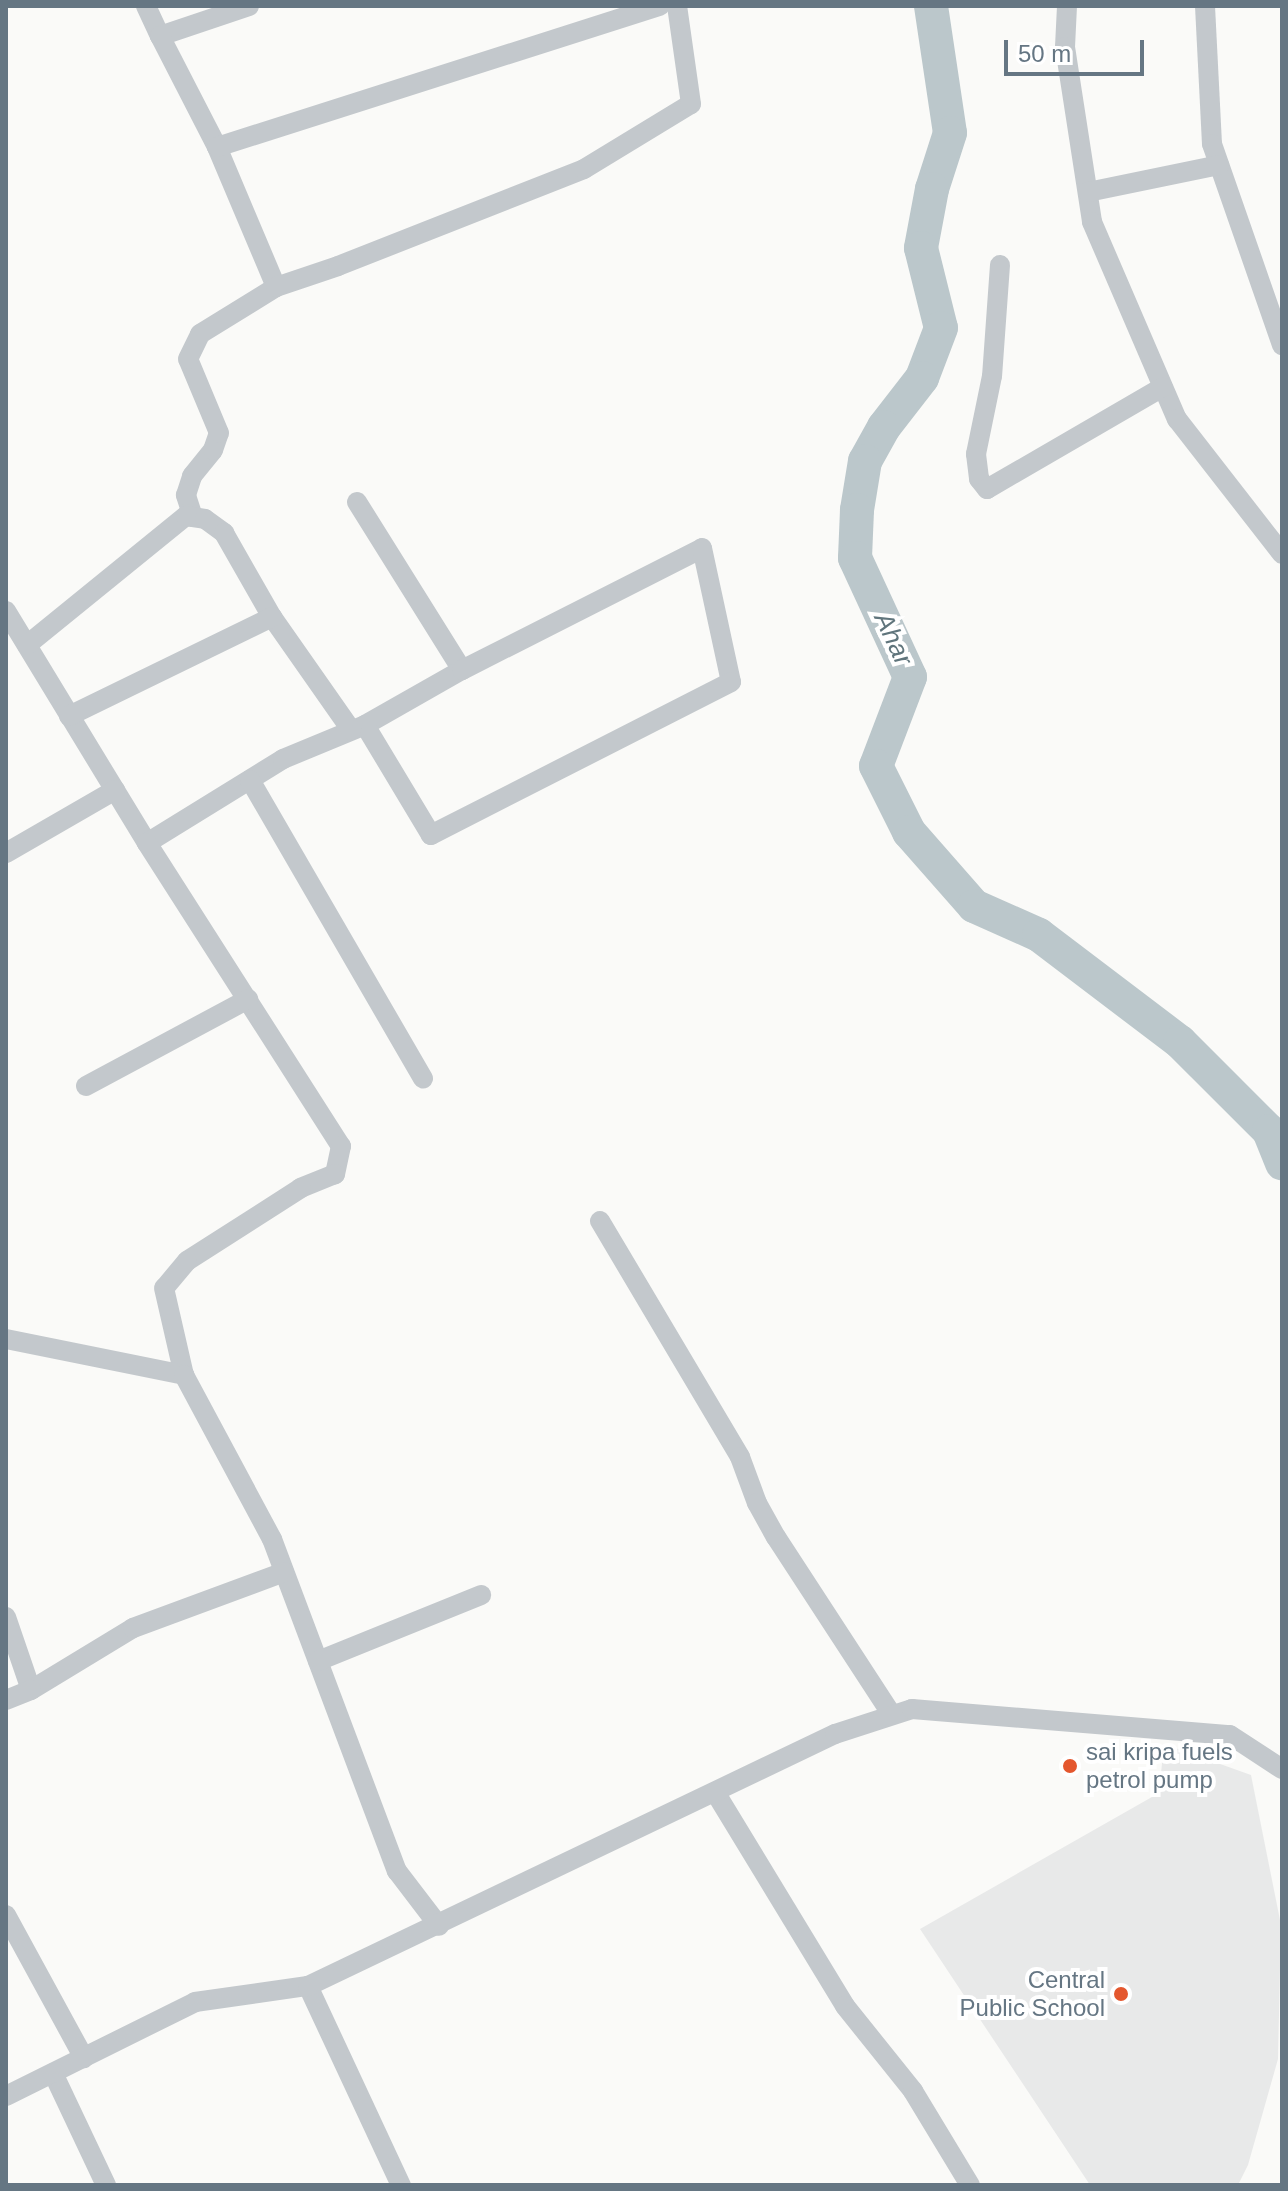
<!DOCTYPE html>
<html>
<head>
<meta charset="utf-8">
<style>
	body { margin:0 }
	#map { position:relative; width:1288px; height:2191px; overflow:hidden; background:#fafaf8; font-family:Helvetica,sans-serif }
	div>[style] { position:absolute }
	.built>* { inset:0; background:#e8e9e9 }
	.river>* { height:34px; margin:-17px; padding:0 17px; transform-origin:17px; border-radius:17px; background:#bbc7cb }
	.minor>* { height:20px; margin:-10px; padding:0 10px; transform-origin:10px; border-radius:10px; background:#c3c8cc }
	.dots>* { width:22px; height:22px; translate:-50% -50%; box-sizing:border-box; border:4px solid #fff; border-radius:50% }
	span { translate:-50% -50%; white-space:nowrap; text-align:center; line-height:1.15; -webkit-text-stroke:8px #fff; paint-order:stroke }
	.poi-label { font-size:24px; color:#657683 }
	.left { translate:0 -50%; text-align:left }
	.right { translate:-100% -50%; text-align:right }
	.water-label { font-size:26px; color:#60757c; font-style:italic }
	.frame { position:absolute; inset:0; border:8px solid #657683; pointer-events:none }
	.scale { position:absolute; left:1004px; top:40px; width:140px; height:36px; box-sizing:border-box; border:4px solid #657683; border-top:0; padding-left:10px; font-size:24px; line-height:28px; white-space:nowrap; color:#657683; -webkit-text-stroke:6px #fff; paint-order:stroke }
</style>
</head>
<body>
<div id="map">
	<div class="built">
		<div style="clip-path:polygon(1164px 1744px,1251px 1775px,1281px 1925px,1278px 2059px,1248px 2165px,1238px 2185px,1090px 2185px,920px 1929px,1159px 1793px)"></div>
	</div>
	<div class="river">
		<div style="left:931px;top:6px;width:128px;rotate:81.5deg"></div>
		<div style="left:950px;top:133px;width:59px;rotate:107.8deg"></div>
		<div style="left:932px;top:189px;width:60px;rotate:100.6deg"></div>
		<div style="left:921px;top:248px;width:82px;rotate:76deg"></div>
		<div style="left:941px;top:328px;width:53px;rotate:110.8deg"></div>
		<div style="left:922px;top:378px;width:62px;rotate:127.8deg"></div>
		<div style="left:884px;top:427px;width:39px;rotate:119deg"></div>
		<div style="left:865px;top:461px;width:50px;rotate:99.3deg"></div>
		<div style="left:857px;top:510px;width:48px;rotate:92.4deg"></div>
		<div style="left:855px;top:558px;width:131px;rotate:65.2deg"></div>
		<div style="left:910px;top:677px;width:95px;rotate:110.9deg"></div>
		<div style="left:876px;top:766px;width:74px;rotate:63.4deg"></div>
		<div style="left:909px;top:832px;width:98px;rotate:48.7deg"></div>
		<div style="left:974px;top:906px;width:71px;rotate:24deg"></div>
		<div style="left:1039px;top:935px;width:177px;rotate:37.2deg"></div>
		<div style="left:1180px;top:1042px;width:126px;rotate:45deg"></div>
		<div style="left:1269px;top:1131px;width:35px;rotate:68deg"></div>
	</div>
	<div class="minor">
		<div style="left:146px;top:6px;width:33px;rotate:65deg"></div>
		<div style="left:249px;top:6px;width:94px;rotate:161.4deg"></div>
		<div style="left:160px;top:36px;width:125px;rotate:62.8deg"></div>
		<div style="left:217px;top:147px;width:152px;rotate:67.1deg"></div>
		<div style="left:1067px;top:6px;width:41px;rotate:92.8deg"></div>
		<div style="left:1065px;top:47px;width:177px;rotate:81.2deg"></div>
		<div style="left:1092px;top:222px;width:215px;rotate:66.7deg"></div>
		<div style="left:1177px;top:419px;width:171px;rotate:52.1deg"></div>
		<div style="left:1205px;top:6px;width:138px;rotate:87.1deg"></div>
		<div style="left:1212px;top:144px;width:213px;rotate:70.8deg"></div>
		<div style="left:217px;top:147px;width:465px;rotate:-17.7deg"></div>
		<div style="left:1088px;top:192px;width:134px;rotate:-11.6deg"></div>
		<div style="left:1000px;top:265px;width:111px;rotate:94.1deg"></div>
		<div style="left:992px;top:376px;width:80px;rotate:101.6deg"></div>
		<div style="left:976px;top:454px;width:25px;rotate:83deg"></div>
		<div style="left:979px;top:479px;width:13px;rotate:51deg"></div>
		<div style="left:987px;top:489px;width:203px;rotate:-30.1deg"></div>
		<div style="left:357px;top:502px;width:198px;rotate:58deg"></div>
		<div style="left:193px;top:517px;width:23px;rotate:-108deg"></div>
		<div style="left:186px;top:495px;width:20px;rotate:-72deg"></div>
		<div style="left:192px;top:476px;width:33px;rotate:-51deg"></div>
		<div style="left:213px;top:450px;width:18px;rotate:-71deg"></div>
		<div style="left:219px;top:433px;width:80px;rotate:-112.7deg"></div>
		<div style="left:188px;top:359px;width:28px;rotate:-64deg"></div>
		<div style="left:200px;top:334px;width:89px;rotate:-31.7deg"></div>
		<div style="left:276px;top:287px;width:65px;rotate:-18.7deg"></div>
		<div style="left:338px;top:266px;width:264px;rotate:-21.5deg"></div>
		<div style="left:584px;top:169px;width:125px;rotate:-31.3deg"></div>
		<div style="left:691px;top:104px;width:99px;rotate:-98.1deg"></div>
		<div style="left:6px;top:611px;width:271px;rotate:58.7deg"></div>
		<div style="left:147px;top:843px;width:160px;rotate:-31.7deg"></div>
		<div style="left:283px;top:759px;width:89px;rotate:-22.5deg"></div>
		<div style="left:365px;top:725px;width:112px;rotate:-29.6deg"></div>
		<div style="left:462px;top:670px;width:269px;rotate:-26.9deg"></div>
		<div style="left:702px;top:548px;width:137px;rotate:77.8deg"></div>
		<div style="left:731px;top:682px;width:337px;rotate:153deg"></div>
		<div style="left:431px;top:835px;width:128px;rotate:-121deg"></div>
		<div style="left:27px;top:645px;width:205px;rotate:-39.1deg"></div>
		<div style="left:186px;top:516px;width:19px;rotate:9deg"></div>
		<div style="left:205px;top:519px;width:24px;rotate:36deg"></div>
		<div style="left:224px;top:533px;width:97px;rotate:60.3deg"></div>
		<div style="left:272px;top:617px;width:138px;rotate:55deg"></div>
		<div style="left:69px;top:716px;width:226px;rotate:-26deg"></div>
		<div style="left:250px;top:780px;width:345px;rotate:59.9deg"></div>
		<div style="left:147px;top:843px;width:360px;rotate:57.4deg"></div>
		<div style="left:341px;top:1146px;width:29px;rotate:102deg"></div>
		<div style="left:335px;top:1174px;width:37px;rotate:158deg"></div>
		<div style="left:301px;top:1188px;width:135px;rotate:147.4deg"></div>
		<div style="left:187px;top:1261px;width:35px;rotate:130deg"></div>
		<div style="left:164px;top:1288px;width:89px;rotate:77.1deg"></div>
		<div style="left:6px;top:853px;width:126px;rotate:-30deg"></div>
		<div style="left:86px;top:1086px;width:184px;rotate:-28.2deg"></div>
		<div style="left:600px;top:1221px;width:274px;rotate:59.3deg"></div>
		<div style="left:740px;top:1457px;width:49px;rotate:69.7deg"></div>
		<div style="left:757px;top:1503px;width:39px;rotate:61deg"></div>
		<div style="left:776px;top:1537px;width:212px;rotate:56.9deg"></div>
		<div style="left:6px;top:1339px;width:182px;rotate:11.4deg"></div>
		<div style="left:184px;top:1375px;width:186px;rotate:61.8deg"></div>
		<div style="left:272px;top:1539px;width:355px;rotate:69.4deg"></div>
		<div style="left:397px;top:1871px;width:69px;rotate:52.6deg"></div>
		<div style="left:6px;top:1617px;width:77px;rotate:71.1deg"></div>
		<div style="left:31px;top:1690px;width:119px;rotate:-31.3deg"></div>
		<div style="left:133px;top:1628px;width:161px;rotate:-20.3deg"></div>
		<div style="left:318px;top:1661px;width:176px;rotate:-22deg"></div>
		<div style="left:6px;top:1700px;width:27px;rotate:-22deg"></div>
		<div style="left:715px;top:1792px;width:250px;rotate:58.7deg"></div>
		<div style="left:845px;top:2006px;width:109px;rotate:51.3deg"></div>
		<div style="left:913px;top:2091px;width:110px;rotate:58.8deg"></div>
		<div style="left:6px;top:1915px;width:163px;rotate:61.4deg"></div>
		<div style="left:308px;top:1986px;width:220px;rotate:65deg"></div>
		<div style="left:53px;top:2073px;width:124px;rotate:64.7deg"></div>
		<div style="left:6px;top:2096px;width:211px;rotate:-26.4deg"></div>
		<div style="left:195px;top:2002px;width:114px;rotate:-8.1deg"></div>
		<div style="left:308px;top:1986px;width:584px;rotate:-25.56deg"></div>
		<div style="left:835px;top:1734px;width:81px;rotate:-18deg"></div>
		<div style="left:912px;top:1709px;width:319px;rotate:4.7deg"></div>
		<div style="left:1230px;top:1735px;width:62px;rotate:33.2deg"></div>
	</div>
	<div class="dots">
		<div style="left:1070px;top:1766px;background:#e4572e"></div>
		<div style="left:1121px;top:1994px;background:#e4572e"></div>
	</div>
	<div class="poi-label">
		<span class="left" style="left:1086px;top:1766px">sai kripa fuels<br>petrol pump</span>
		<span class="right" style="left:1105px;top:1994px">Central<br>Public School</span>
	</div>
	<div class="water-label">
		<span style="left:893px;top:639px;rotate:65deg">Ahar</span>
	</div>
	<div class="frame"></div>
	<div class="scale">50 m</div>
</div>
</body>
</html>
